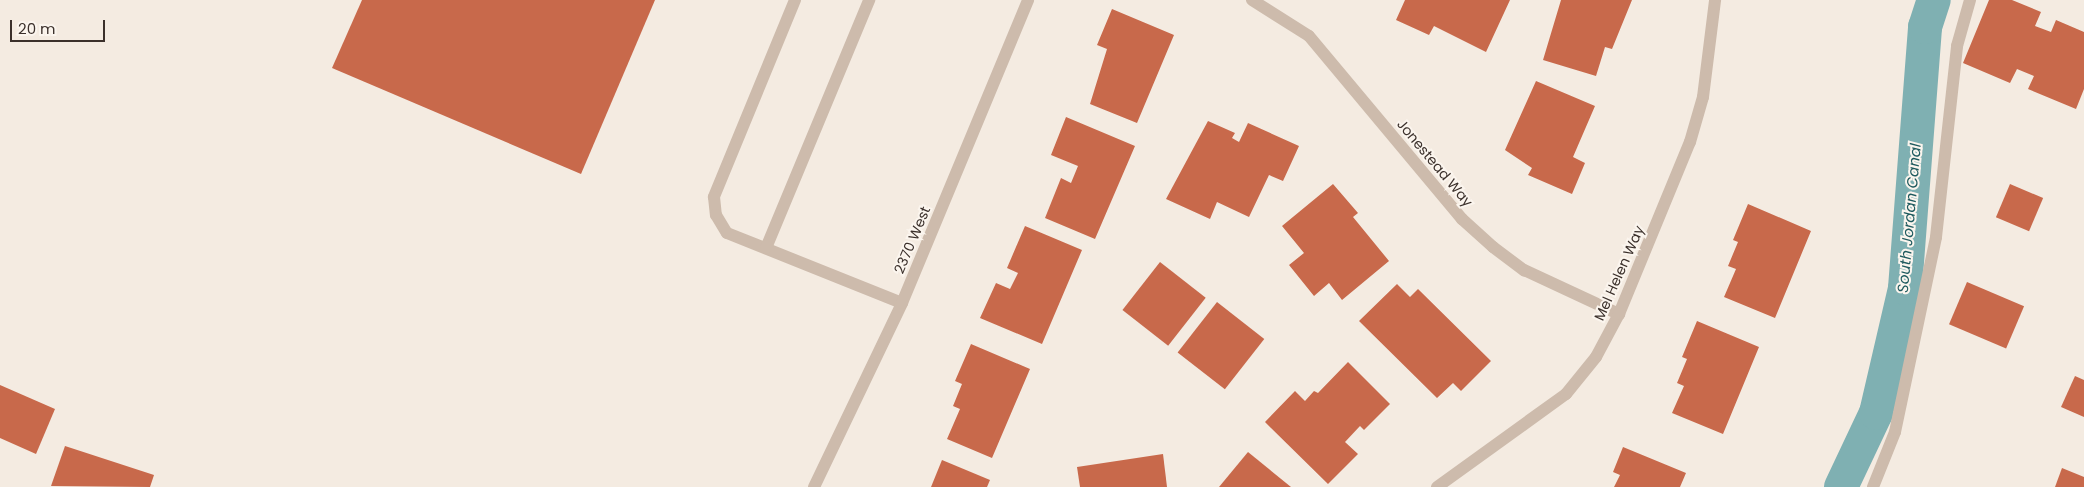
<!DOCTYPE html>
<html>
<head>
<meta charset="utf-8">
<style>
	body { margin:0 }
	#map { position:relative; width:2084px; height:487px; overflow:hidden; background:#f4ebe1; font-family:Poppins,sans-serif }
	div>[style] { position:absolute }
	.canal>* { height:34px; margin:-17px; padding:0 17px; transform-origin:17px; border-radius:17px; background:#7fb0b2 }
	.building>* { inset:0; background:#c8694b; transform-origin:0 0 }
	.minor>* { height:12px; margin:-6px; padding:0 6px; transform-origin:6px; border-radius:6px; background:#cdbbac }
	span { translate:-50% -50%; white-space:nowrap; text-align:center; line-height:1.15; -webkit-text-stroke:4px #fbf5ee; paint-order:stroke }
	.street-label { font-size:14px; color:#3b302b }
	.water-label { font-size:15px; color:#1f5a5e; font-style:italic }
	.scale { position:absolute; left:10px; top:20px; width:95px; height:22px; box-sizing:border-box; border:2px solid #3b302b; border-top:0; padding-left:6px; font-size:15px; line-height:18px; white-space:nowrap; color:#3b302b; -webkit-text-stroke:4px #fbf5ee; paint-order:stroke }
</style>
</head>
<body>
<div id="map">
	<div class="canal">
		<div style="left:1841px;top:487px;width:82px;rotate:-64.7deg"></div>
		<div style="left:1876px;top:413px;width:128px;rotate:-76.9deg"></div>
		<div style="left:1905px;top:288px;width:262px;rotate:-85.6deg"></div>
		<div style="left:1925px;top:27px;width:28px;rotate:-72deg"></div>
	</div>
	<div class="building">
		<div style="clip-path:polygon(362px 0,655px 0,581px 174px,332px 68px)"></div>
		<div style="clip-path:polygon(1405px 0,1510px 0,1486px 52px,1434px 26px,1429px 35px,1396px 20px)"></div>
		<div style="clip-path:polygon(1561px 0,1632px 0,1612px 49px,1605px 47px,1596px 76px,1543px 60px)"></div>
		<div style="clip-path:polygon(1989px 0,2012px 0,2041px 12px,2035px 26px,2051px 32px,2056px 20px,2084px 32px,2084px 89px,2076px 109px,2028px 89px,2034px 76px,2017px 69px,2010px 83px,1963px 63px)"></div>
		<div style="clip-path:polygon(1112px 9px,1174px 35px,1137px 123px,1090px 104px,1107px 49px,1097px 45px)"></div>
		<div style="clip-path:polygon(1536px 81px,1595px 106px,1573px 157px,1585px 163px,1572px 194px,1528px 175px,1532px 168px,1505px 150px)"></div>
		<div style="clip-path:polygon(1066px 117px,1135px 146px,1095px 239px,1045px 218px,1061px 178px,1071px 183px,1078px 166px,1051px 155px)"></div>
		<div style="clip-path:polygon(1208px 121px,1235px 133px,1232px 138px,1239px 142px,1248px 123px,1299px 146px,1283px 181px,1269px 175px,1249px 217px,1217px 202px,1210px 219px,1166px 199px)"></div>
		<div style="clip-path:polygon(1333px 184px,1358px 213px,1353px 217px,1389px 261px,1342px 300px,1329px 283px,1314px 296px,1289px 265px,1304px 253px,1282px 226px)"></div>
		<div style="left:2010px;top:184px;width:36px;height:36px;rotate:23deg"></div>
		<div style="clip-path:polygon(1748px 204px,1811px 231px,1775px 318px,1724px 297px,1736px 269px,1728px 266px,1738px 242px,1733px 240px)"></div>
		<div style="clip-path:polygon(1025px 226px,1082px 250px,1042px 344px,980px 318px,996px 283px,1010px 289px,1018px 273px,1007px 268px)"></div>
		<div style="left:1160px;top:262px;width:58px;height:61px;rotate:38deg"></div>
		<div style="left:1967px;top:282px;width:62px;height:46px;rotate:23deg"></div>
		<div style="clip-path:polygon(1397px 284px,1410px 297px,1418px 289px,1491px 361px,1461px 391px,1453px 383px,1437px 398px,1359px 321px)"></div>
		<div style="left:1217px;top:302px;width:60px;height:64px;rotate:38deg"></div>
		<div style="clip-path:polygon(1697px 321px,1759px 347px,1723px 434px,1672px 413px,1684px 386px,1677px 383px,1687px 359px,1682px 357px)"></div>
		<div style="clip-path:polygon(971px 344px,1030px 369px,992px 458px,947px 439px,960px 409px,953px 406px,962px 384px,955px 381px)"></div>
		<div style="clip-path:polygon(1348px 362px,1390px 404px,1364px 430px,1360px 426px,1345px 442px,1358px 454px,1328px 484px,1265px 422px,1295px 391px,1305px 401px,1314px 391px,1318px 393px)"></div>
		<div style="clip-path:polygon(2075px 376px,2084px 380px,2084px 417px,2061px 407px)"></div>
		<div style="clip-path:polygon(0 385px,55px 409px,36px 454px,0 438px)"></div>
		<div style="clip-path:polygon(65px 446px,154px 475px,150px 487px,51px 486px)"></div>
		<div style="clip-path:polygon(1623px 447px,1686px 473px,1680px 487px,1614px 487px,1620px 475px,1613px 472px)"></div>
		<div style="clip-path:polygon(1248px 452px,1291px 487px,1219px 487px)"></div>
		<div style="clip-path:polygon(1163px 454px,1167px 487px,1080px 487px,1077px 467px)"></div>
		<div style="clip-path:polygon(942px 460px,990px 480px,987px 487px,931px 487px)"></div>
		<div style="clip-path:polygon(2062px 468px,2084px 477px,2084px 487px,2055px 487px)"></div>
	</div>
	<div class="minor">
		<div style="left:795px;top:0;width:213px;rotate:112.4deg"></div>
		<div style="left:714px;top:197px;width:18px;rotate:84deg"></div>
		<div style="left:716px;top:215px;width:21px;rotate:59deg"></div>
		<div style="left:727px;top:233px;width:188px;rotate:21.8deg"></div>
		<div style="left:1252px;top:0;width:67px;rotate:32.3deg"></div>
		<div style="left:1309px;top:36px;width:239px;rotate:50.1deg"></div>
		<div style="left:1462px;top:219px;width:42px;rotate:42.1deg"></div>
		<div style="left:1493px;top:247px;width:39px;rotate:37deg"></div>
		<div style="left:1524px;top:270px;width:105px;rotate:24.9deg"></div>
		<div style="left:766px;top:248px;width:269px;rotate:-67.4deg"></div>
		<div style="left:814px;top:487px;width:204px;rotate:-64.4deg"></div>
		<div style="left:902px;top:303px;width:328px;rotate:-67.4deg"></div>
		<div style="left:1437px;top:487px;width:159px;rotate:-35.8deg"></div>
		<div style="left:1566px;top:394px;width:48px;rotate:-51deg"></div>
		<div style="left:1596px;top:357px;width:49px;rotate:-61.9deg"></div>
		<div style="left:1619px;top:314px;width:186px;rotate:-67.6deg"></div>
		<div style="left:1690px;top:142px;width:47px;rotate:-73.9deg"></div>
		<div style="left:1703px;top:97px;width:98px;rotate:-82.9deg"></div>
		<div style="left:1873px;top:487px;width:59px;rotate:-68.2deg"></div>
		<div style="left:1895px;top:432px;width:199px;rotate:-78.1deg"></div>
		<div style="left:1936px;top:237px;width:192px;rotate:-83.7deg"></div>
		<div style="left:1957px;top:46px;width:48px;rotate:-74.2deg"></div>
	</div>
	<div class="street-label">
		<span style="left:1435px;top:163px;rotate:50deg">Jonestead Way</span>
		<span style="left:912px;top:240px;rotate:-67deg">2370 West</span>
		<span style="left:1619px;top:273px;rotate:-66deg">Mel Helen Way</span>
	</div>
	<div class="water-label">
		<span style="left:1909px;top:218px;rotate:-85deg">South Jordan Canal</span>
	</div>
	<div class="scale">20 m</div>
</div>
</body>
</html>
